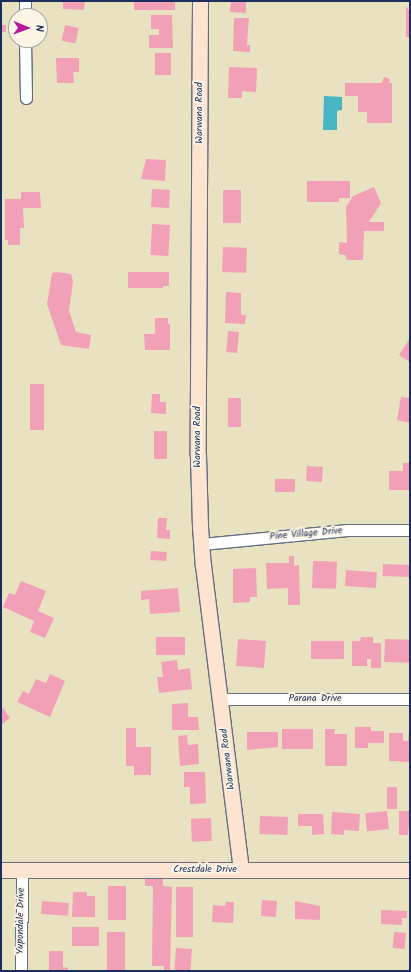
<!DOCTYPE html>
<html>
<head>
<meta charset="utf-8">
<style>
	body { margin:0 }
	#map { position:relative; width:411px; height:972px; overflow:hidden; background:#e9e2c0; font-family:Kalam,sans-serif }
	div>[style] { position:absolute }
	.water>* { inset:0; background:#48b5c5 }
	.building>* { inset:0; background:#f29fb8; transform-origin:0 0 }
	.roads { filter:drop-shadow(1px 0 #636e80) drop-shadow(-1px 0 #636e80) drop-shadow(0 1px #636e80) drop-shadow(0 -1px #636e80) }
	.street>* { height:11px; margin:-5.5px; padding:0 5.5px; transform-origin:5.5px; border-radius:5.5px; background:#fff }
	.secondary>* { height:15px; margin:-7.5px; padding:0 7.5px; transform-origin:7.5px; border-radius:7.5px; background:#fde4d0 }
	span { translate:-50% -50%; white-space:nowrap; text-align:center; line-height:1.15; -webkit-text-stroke:4px #fcf5e5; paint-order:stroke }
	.street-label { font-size:10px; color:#1b2f5e }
	.frame { position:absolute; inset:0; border:2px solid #1b2f5e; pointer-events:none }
	.north { position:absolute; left:8px; top:8px; width:40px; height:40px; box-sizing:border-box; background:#fcf5e5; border:1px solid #a2a6af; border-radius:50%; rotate:91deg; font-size:11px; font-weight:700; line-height:16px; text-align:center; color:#1b2f5e }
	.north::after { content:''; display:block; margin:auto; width:14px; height:18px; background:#b5179e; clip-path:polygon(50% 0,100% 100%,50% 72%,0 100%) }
</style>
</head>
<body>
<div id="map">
	<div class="water">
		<div style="clip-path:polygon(324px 96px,342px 97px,342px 110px,337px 111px,337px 130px,323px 130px)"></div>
	</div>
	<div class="building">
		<div style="clip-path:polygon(63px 1px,85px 1px,84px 10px,63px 9px)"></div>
		<div style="left:134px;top:1px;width:41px;height:9px"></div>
		<div style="clip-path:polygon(231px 1px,246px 1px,246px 13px,230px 12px)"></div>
		<div style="clip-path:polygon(406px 6px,410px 12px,410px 37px,406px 37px)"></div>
		<div style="clip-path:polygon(151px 15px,172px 15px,173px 48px,149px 48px,149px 35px,159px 35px,159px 29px,151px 29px)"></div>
		<div style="clip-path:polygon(234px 18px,249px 18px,247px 45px,250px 45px,250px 52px,233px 51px)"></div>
		<div style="left:1px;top:25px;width:5px;height:7px"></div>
		<div style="left:65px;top:25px;width:14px;height:16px;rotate:12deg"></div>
		<div style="left:155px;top:53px;width:16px;height:22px"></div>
		<div style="clip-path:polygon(56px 58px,79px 58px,79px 72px,73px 72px,74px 83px,57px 83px)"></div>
		<div style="clip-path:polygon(229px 67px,257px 68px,256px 92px,242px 91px,242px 98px,228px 98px)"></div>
		<div style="clip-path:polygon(384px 77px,390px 79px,389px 83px,392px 83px,392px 123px,367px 123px,367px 112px,358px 112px,358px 96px,345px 96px,345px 83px,382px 83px)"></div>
		<div style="clip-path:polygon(146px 159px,166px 160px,165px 181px,141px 179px)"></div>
		<div style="clip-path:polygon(307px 181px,350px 181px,350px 198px,339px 198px,339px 202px,307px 202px)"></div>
		<div style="clip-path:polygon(374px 187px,381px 203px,369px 222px,384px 222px,384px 231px,364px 231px,363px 260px,347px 260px,345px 255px,339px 254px,339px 242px,347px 243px,346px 207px,353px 196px)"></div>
		<div style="left:152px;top:189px;width:18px;height:18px;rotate:3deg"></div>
		<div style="left:241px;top:190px;width:33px;height:18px;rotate:90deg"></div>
		<div style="clip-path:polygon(21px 192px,40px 192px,41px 208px,23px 208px,24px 228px,20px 228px,20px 245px,8px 245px,8px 240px,5px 240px,5px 199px,21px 199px)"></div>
		<div style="left:152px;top:224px;width:18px;height:31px;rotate:3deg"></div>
		<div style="left:223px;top:247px;width:24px;height:25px;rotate:2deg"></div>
		<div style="clip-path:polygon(57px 272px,71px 274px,73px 281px,69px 311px,76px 332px,91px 335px,89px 349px,61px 345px,47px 304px,52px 273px)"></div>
		<div style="clip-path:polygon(128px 272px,169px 272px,169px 286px,163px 286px,163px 288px,128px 288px)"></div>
		<div style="clip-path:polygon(226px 292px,241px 293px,241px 315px,246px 315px,245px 324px,225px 323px)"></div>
		<div style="clip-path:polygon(155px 318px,168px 318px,168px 324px,170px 324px,170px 350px,145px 350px,144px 334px,155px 334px)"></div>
		<div style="left:228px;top:331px;width:11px;height:21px;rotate:5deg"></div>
		<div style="clip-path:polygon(410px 338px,410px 362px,399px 355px)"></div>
		<div style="left:30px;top:384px;width:14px;height:46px"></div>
		<div style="clip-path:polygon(152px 394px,160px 394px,160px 402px,166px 402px,166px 414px,151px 413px)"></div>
		<div style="clip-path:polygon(401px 397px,410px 398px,410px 423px,397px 420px)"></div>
		<div style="left:228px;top:398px;width:13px;height:29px"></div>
		<div style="left:154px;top:431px;width:13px;height:28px"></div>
		<div style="clip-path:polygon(403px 463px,410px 463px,410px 490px,389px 490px,389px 471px,403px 471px)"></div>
		<div style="left:307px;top:466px;width:16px;height:15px;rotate:4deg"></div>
		<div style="left:275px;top:479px;width:20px;height:13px"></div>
		<div style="clip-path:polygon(158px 518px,167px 518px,166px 530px,170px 530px,170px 539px,157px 538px)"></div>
		<div style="left:151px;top:551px;width:16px;height:9px;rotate:4deg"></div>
		<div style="clip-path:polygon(289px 556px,294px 556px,294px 566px,299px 565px,300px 605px,288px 605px,288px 588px,267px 589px,266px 563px,289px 563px)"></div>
		<div style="left:313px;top:561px;width:24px;height:27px;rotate:2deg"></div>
		<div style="left:383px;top:564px;width:27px;height:12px;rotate:2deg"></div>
		<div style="clip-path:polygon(256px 568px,257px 597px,250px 597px,250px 602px,233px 603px,233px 569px)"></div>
		<div style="left:346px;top:570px;width:31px;height:16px;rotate:4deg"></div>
		<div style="clip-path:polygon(21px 581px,46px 591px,38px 611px,54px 618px,45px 638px,30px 632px,34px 621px,3px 607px,9px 593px,15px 595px)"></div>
		<div style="clip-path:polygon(178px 588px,180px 612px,150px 614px,149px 599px,141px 600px,141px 591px)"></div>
		<div style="left:156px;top:637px;width:29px;height:18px"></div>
		<div style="clip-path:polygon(361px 637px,373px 637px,373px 643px,381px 643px,381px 668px,371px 668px,371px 659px,367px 659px,367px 666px,352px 666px,352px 641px,360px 641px)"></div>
		<div style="left:238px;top:639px;width:28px;height:27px;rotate:4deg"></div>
		<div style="left:385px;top:639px;width:25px;height:23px;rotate:2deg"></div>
		<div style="left:311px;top:641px;width:33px;height:18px"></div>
		<div style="clip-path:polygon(177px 660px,178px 670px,190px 668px,192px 689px,159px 693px,157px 677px,163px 677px,161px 662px)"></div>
		<div style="clip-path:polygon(50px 674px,65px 681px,50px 717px,17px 702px,23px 691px,29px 694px,36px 679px,46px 683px)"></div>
		<div style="clip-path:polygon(188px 703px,188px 717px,198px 717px,199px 730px,172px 730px,172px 704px)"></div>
		<div style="clip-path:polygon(3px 708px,10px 718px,1px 725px,1px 710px)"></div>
		<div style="clip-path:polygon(355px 727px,371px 727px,371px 731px,384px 731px,384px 743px,368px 743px,368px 748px,355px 748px)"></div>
		<div style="clip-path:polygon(126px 728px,136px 728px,136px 747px,151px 747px,151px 775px,134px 775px,134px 766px,126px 766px)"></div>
		<div style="left:282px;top:729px;width:31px;height:20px"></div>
		<div style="clip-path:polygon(325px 729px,335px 729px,334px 734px,347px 734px,347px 766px,325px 766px)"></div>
		<div style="clip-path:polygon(408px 730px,410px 762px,389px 761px,389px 733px,403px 733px,403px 741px,408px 741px)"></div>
		<div style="clip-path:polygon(247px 732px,278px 732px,278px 747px,247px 750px)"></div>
		<div style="clip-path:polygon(187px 735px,188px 745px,198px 744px,199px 764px,180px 766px,178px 736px)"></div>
		<div style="clip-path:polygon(184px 772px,205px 772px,206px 803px,190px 804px,190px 787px,184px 787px)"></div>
		<div style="left:387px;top:787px;width:10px;height:22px"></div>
		<div style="left:387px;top:811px;width:18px;height:22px;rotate:84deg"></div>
		<div style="clip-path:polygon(399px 811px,410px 811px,408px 835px,399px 835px)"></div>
		<div style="clip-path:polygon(332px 812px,360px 814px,359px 831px,344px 830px,344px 835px,331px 834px)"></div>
		<div style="clip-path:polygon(298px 814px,323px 814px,324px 834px,312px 835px,312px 826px,298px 826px)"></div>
		<div style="left:260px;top:816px;width:28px;height:18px;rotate:2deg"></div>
		<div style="left:211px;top:818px;width:23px;height:20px;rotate:88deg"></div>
		<div style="clip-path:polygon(145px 878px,163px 879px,163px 886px,172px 887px,170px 971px,164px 971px,164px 966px,152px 966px,153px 886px,145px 886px)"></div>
		<div style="left:108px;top:886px;width:18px;height:34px"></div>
		<div style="left:176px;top:887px;width:17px;height:50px"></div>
		<div style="clip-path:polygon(73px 892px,87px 892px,87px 896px,95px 896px,95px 917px,72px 917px)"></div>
		<div style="left:262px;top:900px;width:15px;height:16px;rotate:4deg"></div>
		<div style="left:42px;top:901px;width:27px;height:13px;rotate:4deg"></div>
		<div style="clip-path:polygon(295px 901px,320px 906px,320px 920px,295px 919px)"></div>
		<div style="clip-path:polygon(226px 902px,234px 902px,233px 923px,212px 922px,213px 905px,225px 906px)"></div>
		<div style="clip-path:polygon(381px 910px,407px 911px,407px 918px,402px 918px,402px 925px,381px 924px)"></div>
		<div style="left:99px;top:927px;width:19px;height:27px;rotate:90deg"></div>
		<div style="left:107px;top:932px;width:18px;height:39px"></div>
		<div style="left:394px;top:932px;width:12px;height:16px;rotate:5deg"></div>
		<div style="left:176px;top:948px;width:16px;height:23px;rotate:4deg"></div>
		<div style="clip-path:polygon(49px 951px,63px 951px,63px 967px,68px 968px,68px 971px,49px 971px)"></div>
	</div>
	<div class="roads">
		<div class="street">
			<div style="left:25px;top:16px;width:15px;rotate:-90deg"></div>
			<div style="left:25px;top:40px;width:58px;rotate:89deg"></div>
			<div style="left:202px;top:544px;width:146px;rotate:-5.5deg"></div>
			<div style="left:347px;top:530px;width:63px"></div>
			<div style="left:220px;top:699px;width:190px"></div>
			<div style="left:21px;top:971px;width:101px;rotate:-89.4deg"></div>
		</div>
		<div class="secondary">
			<div style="left:200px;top:1px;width:454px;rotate:90.3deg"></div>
			<div style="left:198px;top:455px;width:71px;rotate:88.4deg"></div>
			<div style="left:200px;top:526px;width:39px;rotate:86deg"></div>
			<div style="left:203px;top:565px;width:307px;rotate:82.9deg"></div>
			<div style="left:1px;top:870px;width:409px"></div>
		</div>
	</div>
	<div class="street-label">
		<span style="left:200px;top:113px;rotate:-90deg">Warwana Road</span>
		<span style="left:198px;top:437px;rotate:-90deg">Warwana Road</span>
		<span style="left:306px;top:534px;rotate:-5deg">Pine Village Drive</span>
		<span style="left:315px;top:699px">Parana Drive</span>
		<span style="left:228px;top:759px;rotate:-97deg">Warwana Road</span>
		<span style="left:205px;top:870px">Crestdale Drive</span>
		<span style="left:21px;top:921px;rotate:-89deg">Yupondale Drive</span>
	</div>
	<div class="frame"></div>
	<div class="north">N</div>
</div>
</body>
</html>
